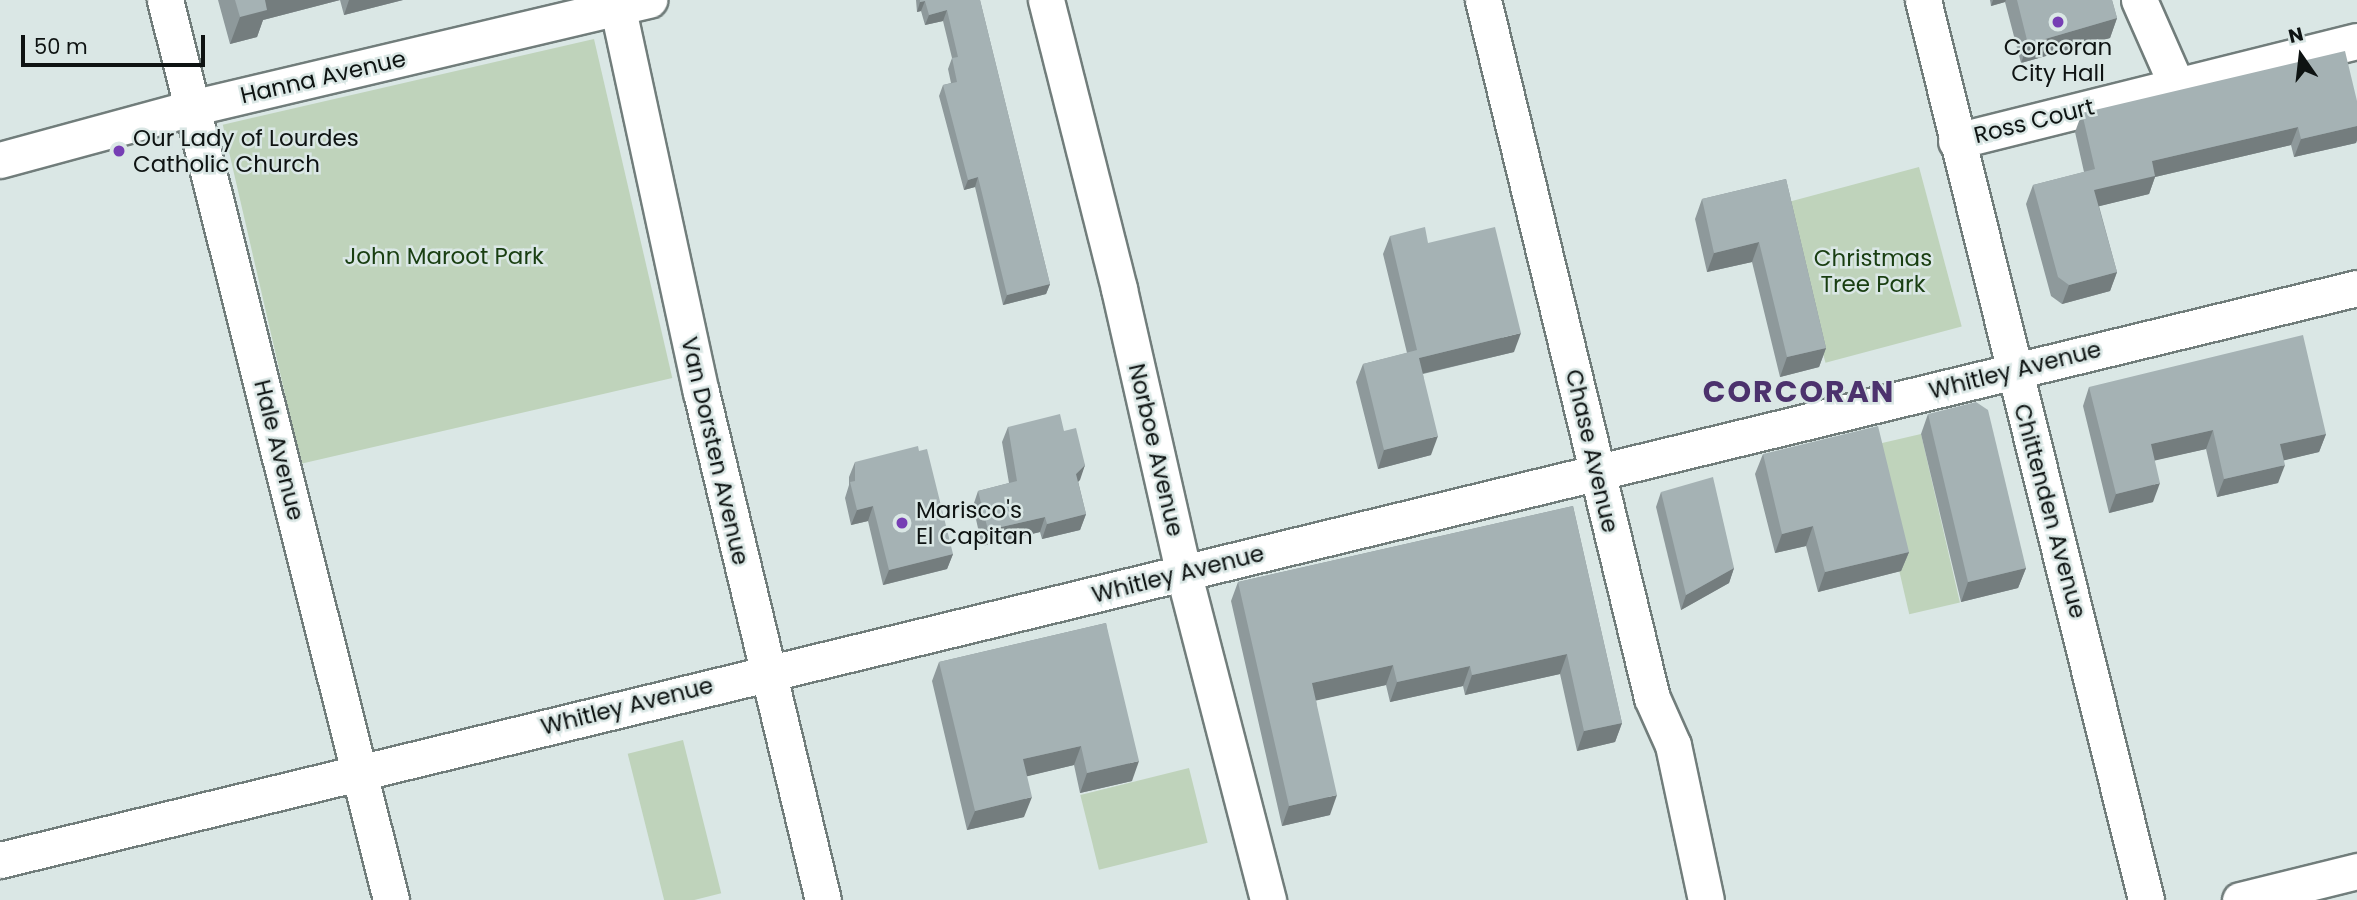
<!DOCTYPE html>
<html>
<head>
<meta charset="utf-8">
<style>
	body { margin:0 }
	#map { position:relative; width:2357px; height:900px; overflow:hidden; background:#dae7e5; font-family:Poppins,sans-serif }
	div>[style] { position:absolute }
	.green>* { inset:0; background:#bfd3bb; transform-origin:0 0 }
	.roads { filter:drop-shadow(2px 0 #717d7b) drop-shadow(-2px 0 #717d7b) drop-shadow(0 2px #717d7b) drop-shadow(0 -2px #717d7b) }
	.minor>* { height:35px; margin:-17.5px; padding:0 17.5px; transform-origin:17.5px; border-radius:17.5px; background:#fff }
	.wall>* { inset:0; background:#8e999b }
	.shaded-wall>* { inset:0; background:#747d7e }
	.building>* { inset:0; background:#a5b2b4 }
	.dots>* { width:19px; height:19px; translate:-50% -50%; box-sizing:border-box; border:4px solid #dae7e5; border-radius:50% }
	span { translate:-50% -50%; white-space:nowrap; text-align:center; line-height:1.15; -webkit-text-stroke:5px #dae7e5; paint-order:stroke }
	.poi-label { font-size:23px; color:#0e1312 }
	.left { translate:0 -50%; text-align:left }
	.street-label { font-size:23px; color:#0e1312 }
	.park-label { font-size:23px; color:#193e11 }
	.district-label { font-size:30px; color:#4c326d; font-weight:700; letter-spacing:2px }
	.north { position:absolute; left:2266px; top:21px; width:70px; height:70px; -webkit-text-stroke:5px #dae7e5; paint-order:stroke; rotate:346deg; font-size:19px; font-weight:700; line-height:28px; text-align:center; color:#0e1312 }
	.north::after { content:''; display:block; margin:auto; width:24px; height:32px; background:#0e1312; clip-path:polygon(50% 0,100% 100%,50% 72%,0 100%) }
	.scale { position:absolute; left:21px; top:35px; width:184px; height:32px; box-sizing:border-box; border:4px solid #0e1312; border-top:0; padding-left:9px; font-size:21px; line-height:24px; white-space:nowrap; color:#0e1312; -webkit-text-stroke:5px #dae7e5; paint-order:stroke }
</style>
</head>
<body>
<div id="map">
	<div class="green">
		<div style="left:594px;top:39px;width:348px;height:381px;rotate:77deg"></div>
		<div style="left:1919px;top:167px;width:165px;height:141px;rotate:75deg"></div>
		<div style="left:1921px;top:434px;width:173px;height:52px;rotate:77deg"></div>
		<div style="left:683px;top:740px;width:158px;height:57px;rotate:76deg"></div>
		<div style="left:1189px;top:768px;width:77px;height:112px;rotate:76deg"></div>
	</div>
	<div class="roads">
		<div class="minor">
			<div style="left:165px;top:0;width:928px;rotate:75.9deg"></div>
			<div style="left:616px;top:0;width:401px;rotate:77.8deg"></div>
			<div style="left:701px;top:392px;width:522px;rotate:76.5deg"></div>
			<div style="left:1046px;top:0;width:298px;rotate:75.8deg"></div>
			<div style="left:1119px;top:289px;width:289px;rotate:77.2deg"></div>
			<div style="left:1183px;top:571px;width:340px;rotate:75.5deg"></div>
			<div style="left:1483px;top:0;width:718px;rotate:76.39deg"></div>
			<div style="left:1652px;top:698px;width:51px;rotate:65.9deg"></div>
			<div style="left:1673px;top:745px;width:158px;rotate:78deg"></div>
			<div style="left:1923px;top:0;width:927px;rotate:76.08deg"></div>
			<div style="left:2139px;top:0;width:94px;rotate:66.2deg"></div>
			<div style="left:1956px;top:141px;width:413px;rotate:-14deg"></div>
			<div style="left:0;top:160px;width:198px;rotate:-15.2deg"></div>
			<div style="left:191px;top:108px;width:471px;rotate:-13.3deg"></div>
			<div style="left:0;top:860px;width:2425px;rotate:-13.64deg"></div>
			<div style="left:2240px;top:900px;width:121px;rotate:-13.9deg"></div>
		</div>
	</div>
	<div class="wall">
		<div style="clip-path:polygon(218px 0,403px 0,344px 15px,340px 0,263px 20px,257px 37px,230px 44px)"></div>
		<div style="clip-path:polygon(916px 0,980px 0,1050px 284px,1046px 294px,1003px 305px,975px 187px,964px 190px,939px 96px,943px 85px,951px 83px,948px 69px,952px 58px,943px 21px,925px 25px,921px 11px,917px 12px)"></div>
		<div style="clip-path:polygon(1990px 0,2112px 0,2117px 18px,2110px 38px,2021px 63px,2005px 2px,1991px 6px)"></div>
		<div style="clip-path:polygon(2357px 101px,2357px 140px,2356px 143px,2294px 157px,2291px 145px,2155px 177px,2149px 194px,2099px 206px,2117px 272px,2110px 291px,2062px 304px,2051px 296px,2026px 204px,2033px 185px,2084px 172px,2075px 132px,2082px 113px)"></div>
		<div style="clip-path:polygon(1786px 179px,1826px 348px,1819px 367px,1780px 377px,1752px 262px,1707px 272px,1695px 219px,1702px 199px)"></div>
		<div style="clip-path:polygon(1390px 236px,1428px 243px,1514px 352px,1423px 374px,1431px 455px,1378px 469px,1356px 382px,1363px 364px,1407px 353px,1383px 254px)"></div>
		<div style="clip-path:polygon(2089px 387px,2326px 434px,2319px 452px,2284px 460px,2278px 483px,2217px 497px,2206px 449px,2155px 460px,2153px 502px,2109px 513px,2083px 406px)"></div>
		<div style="clip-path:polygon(1928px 414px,2026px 568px,2018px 588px,1961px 602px,1921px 434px)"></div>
		<div style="clip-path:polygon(1008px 427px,1064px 431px,1085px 465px,1078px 481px,1086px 514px,1080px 530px,1042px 539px,1040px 532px,982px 546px,973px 506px,978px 491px,1009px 483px,1002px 442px)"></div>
		<div style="clip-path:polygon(1763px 454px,1909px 552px,1901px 571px,1818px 592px,1806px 546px,1775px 553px,1755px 474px)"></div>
		<div style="clip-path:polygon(855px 462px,953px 554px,947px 569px,883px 585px,868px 521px,851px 525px,845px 498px,849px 485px,849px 477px)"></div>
		<div style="clip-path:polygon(1661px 492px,1734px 568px,1729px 583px,1681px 610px,1656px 507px)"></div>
		<div style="clip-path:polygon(1573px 506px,1622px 723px,1615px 742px,1577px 751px,1560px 674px,1465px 695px,1463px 686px,1390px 702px,1386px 685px,1316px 700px,1330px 815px,1282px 826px,1231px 601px,1238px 582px)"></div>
		<div style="clip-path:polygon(1106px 623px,1132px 781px,1080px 793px,1074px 765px,1027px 776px,1024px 817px,967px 830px,932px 681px,939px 662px)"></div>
	</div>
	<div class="shaded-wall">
		<div style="clip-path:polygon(262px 0,340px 0,263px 20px,257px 37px,230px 44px,240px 17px)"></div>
		<div style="clip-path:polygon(349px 0,403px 0,344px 15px)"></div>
		<div style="clip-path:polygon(1993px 0,2006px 0,2005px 2px,1991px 6px)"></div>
		<div style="clip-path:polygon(925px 1px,921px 11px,917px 12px,920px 2px)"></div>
		<div style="clip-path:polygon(947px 10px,943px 21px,925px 25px,929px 15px)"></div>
		<div style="clip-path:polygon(2117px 18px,2110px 38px,2021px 63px,2028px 44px)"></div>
		<div style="clip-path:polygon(2357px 126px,2357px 140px,2356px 143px,2294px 157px,2301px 139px)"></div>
		<div style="clip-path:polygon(2298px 127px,2291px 145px,2155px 177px,2149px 194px,2088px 209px,2094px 190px,2152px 161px)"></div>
		<div style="clip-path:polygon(978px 177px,975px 187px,964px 190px,968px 180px)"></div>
		<div style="clip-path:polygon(1759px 242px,1752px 262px,1707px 272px,1714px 253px)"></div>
		<div style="clip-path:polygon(2117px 272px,2110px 291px,2062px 304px,2069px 285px)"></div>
		<div style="clip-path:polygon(1050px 284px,1046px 294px,1003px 305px,1007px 295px)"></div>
		<div style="clip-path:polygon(1521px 333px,1514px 352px,1412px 376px,1419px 358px)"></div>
		<div style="clip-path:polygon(1826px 348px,1819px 367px,1780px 377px,1787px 357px)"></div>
		<div style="clip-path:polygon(2213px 430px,2206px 449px,2144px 463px,2151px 444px)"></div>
		<div style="clip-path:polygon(2326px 434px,2319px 452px,2273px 463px,2280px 444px)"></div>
		<div style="clip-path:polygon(1438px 436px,1431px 455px,1378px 469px,1384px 450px)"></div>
		<div style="clip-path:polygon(1085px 465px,1080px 480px,1071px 489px,1076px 474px)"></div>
		<div style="clip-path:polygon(2285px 465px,2278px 483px,2217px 497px,2224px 479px)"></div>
		<div style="clip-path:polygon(2160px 483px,2153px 502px,2109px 513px,2116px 494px)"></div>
		<div style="clip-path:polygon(873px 506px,868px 521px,851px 525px,857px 510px)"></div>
		<div style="clip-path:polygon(1086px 514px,1080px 530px,1042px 539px,1047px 524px)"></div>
		<div style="clip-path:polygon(1045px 517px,1040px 532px,982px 546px,988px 530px)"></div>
		<div style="clip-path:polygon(1813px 526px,1806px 546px,1775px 553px,1782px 534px)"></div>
		<div style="clip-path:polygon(1909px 552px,1901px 571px,1818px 592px,1825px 572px)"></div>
		<div style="clip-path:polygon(953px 554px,947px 569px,883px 585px,889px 570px)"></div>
		<div style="clip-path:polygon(1734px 568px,1729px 583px,1681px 610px,1686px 595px)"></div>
		<div style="clip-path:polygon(2026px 568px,2018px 588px,1961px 602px,1968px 582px)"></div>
		<div style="clip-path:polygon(1567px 654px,1560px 674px,1465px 695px,1472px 675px)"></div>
		<div style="clip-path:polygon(1393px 665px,1386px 685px,1305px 703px,1312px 683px)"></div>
		<div style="clip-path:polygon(1470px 666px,1463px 686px,1390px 702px,1397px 682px)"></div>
		<div style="clip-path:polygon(1622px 723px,1615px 742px,1577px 751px,1584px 731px)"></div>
		<div style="clip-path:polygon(1081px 746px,1074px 765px,1016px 779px,1023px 759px)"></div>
		<div style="clip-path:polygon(1139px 761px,1132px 781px,1080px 793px,1087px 773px)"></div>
		<div style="clip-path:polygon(1337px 795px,1330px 815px,1282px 826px,1289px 806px)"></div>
		<div style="clip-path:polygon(1032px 797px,1024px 817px,967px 830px,975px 811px)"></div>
	</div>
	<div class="building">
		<div style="clip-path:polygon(235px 0,265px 0,267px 10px,240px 17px)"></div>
		<div style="clip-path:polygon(920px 0,980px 0,1050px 284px,1007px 295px,978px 177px,968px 180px,943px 85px,957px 82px,952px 58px,958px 57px,947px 10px,929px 15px,925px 1px,920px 2px)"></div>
		<div style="clip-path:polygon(2017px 0,2112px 0,2117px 18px,2028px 44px)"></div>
		<div style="clip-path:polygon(2345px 51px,2357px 101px,2357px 126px,2301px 139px,2298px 127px,2152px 161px,2155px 176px,2094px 190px,2117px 272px,2069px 285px,2058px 277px,2033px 185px,2095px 169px,2082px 113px)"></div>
		<div style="clip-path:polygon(1786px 179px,1826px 348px,1787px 357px,1759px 242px,1714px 253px,1702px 199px)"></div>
		<div style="clip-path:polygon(1425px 227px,1428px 243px,1495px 227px,1521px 333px,1419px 358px,1438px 436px,1384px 450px,1363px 364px,1417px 350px,1390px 236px)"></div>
		<div style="clip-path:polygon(2303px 335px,2326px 434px,2280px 444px,2285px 465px,2224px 479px,2213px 430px,2151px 444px,2160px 483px,2116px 494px,2089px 387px)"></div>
		<div style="clip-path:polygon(1976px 402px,1988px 410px,2026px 568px,1968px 582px,1928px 414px)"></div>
		<div style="clip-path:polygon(1060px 414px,1064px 431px,1076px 428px,1085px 465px,1076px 474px,1086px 514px,1047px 524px,1045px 517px,988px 530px,978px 491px,1017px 481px,1008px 427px)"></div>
		<div style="clip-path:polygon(1878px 426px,1909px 552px,1825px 572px,1813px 526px,1782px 534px,1763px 454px)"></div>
		<div style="clip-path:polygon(918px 446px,919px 451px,927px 449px,953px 554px,889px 570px,873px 506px,857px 510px,850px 482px,855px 481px,855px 462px)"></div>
		<div style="clip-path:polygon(1713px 477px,1734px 568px,1686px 595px,1661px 492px)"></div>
		<div style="clip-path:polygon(1573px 506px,1622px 723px,1584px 731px,1567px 654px,1472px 675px,1470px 666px,1397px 682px,1393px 665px,1312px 683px,1337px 795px,1289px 806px,1238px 582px)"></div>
		<div style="clip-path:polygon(1106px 623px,1139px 761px,1087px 773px,1081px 746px,1023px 759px,1032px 797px,975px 811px,939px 662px)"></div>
	</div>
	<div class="dots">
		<div style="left:2058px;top:22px;background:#763eb4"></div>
		<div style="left:119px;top:151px;background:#763eb4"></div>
		<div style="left:902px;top:523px;background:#763eb4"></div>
	</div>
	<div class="poi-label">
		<span style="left:2058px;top:60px">Corcoran<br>City Hall</span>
		<span class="left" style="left:133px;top:151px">Our Lady of Lourdes<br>Catholic Church</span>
		<span class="left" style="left:916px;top:523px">Marisco's<br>El Capitan</span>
	</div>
	<div class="street-label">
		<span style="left:323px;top:77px;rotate:-13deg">Hanna Avenue</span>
		<span style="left:2034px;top:121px;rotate:-14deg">Ross Court</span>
		<span style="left:2015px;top:370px;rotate:-14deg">Whitley Avenue</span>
		<span style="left:279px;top:450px;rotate:76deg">Hale Avenue</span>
		<span style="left:1156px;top:450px;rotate:77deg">Norboe Avenue</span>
		<span style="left:715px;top:451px;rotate:77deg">Van Dorsten Avenue</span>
		<span style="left:1592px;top:451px;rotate:77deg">Chase Avenue</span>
		<span style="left:2050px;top:511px;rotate:75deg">Chittenden Avenue</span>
		<span style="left:1178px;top:574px;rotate:-14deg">Whitley Avenue</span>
		<span style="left:627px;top:706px;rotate:-14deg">Whitley Avenue</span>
	</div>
	<div class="park-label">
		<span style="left:444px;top:256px">John Maroot Park</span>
		<span style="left:1873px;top:271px">Christmas<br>Tree Park</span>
	</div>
	<div class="district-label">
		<span style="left:1799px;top:392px">CORCORAN</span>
	</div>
	<div class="north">N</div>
	<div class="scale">50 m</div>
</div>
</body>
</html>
